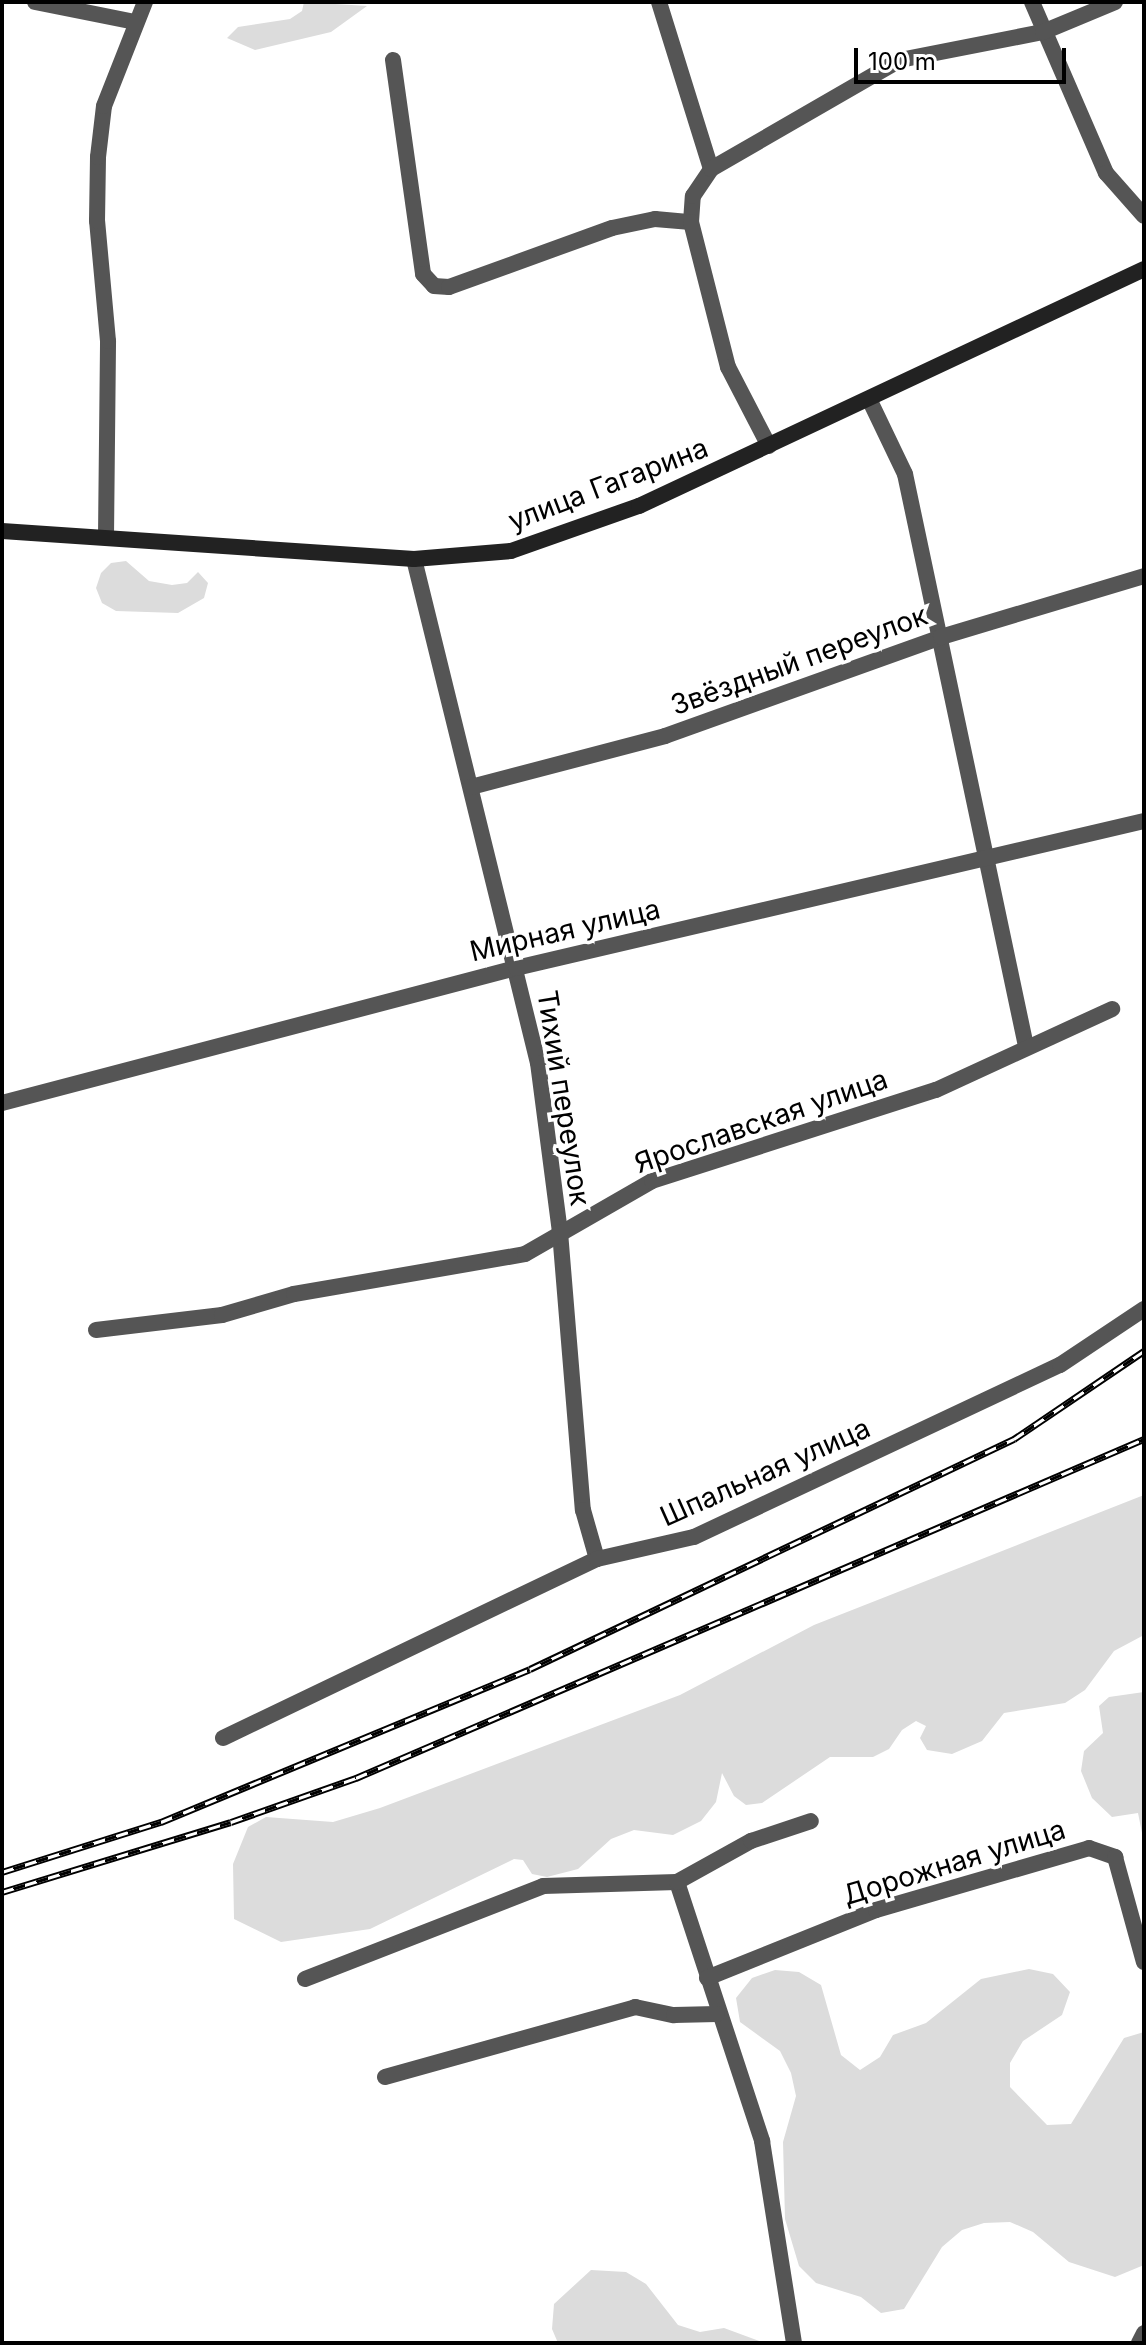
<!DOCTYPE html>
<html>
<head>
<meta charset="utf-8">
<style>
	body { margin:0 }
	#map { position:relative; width:1146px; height:2345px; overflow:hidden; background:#fff; font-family:Inter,sans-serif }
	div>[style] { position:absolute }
	.green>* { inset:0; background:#dcdcdc }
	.street>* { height:16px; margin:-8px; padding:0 8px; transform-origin:8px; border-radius:8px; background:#555 }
	.secondary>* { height:16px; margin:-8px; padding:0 8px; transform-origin:8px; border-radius:8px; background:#222 }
	.rail>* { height:7px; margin-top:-3.5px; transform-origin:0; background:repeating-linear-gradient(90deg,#fff 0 12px,#000 0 24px); box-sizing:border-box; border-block:2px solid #000 }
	span { translate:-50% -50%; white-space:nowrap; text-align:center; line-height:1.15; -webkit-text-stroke:7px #fff; paint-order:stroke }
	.street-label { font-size:28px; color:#000 }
	.frame { position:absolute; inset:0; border:4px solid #000; pointer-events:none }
	.scale { position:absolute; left:854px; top:48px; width:212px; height:36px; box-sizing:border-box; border:4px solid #000; border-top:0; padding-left:10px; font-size:24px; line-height:28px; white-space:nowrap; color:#000; -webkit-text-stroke:6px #fff; paint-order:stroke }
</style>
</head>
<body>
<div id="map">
	<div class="green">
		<div style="clip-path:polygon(304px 2px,367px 6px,331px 32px,255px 50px,227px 38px,238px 27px,290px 19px,302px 11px)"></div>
		<div style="clip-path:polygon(126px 561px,149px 581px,172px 585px,187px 583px,198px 572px,208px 583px,204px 598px,178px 613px,116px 611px,102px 603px,96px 588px,101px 573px,111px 563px)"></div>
		<div style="clip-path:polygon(1144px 1495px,1144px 1635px,1114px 1651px,1085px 1690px,1065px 1703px,1004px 1713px,982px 1741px,952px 1754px,927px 1750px,920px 1738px,926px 1726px,916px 1721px,902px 1730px,889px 1749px,873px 1757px,830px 1757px,762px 1803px,746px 1805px,734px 1796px,722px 1773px,716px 1802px,701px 1821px,673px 1835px,634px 1830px,611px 1839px,578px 1869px,547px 1877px,532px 1874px,523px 1860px,514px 1859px,370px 1929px,281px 1942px,234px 1919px,233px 1864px,248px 1827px,266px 1817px,333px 1822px,380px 1808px,680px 1695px,814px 1625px)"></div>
		<div style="clip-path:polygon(1144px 1692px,1144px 1843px,1138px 1813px,1112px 1817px,1092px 1798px,1081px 1771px,1084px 1751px,1103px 1733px,1099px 1706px,1109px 1697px)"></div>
		<div style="clip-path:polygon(1029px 1969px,1053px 1974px,1070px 1992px,1062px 2015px,1023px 2041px,1010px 2063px,1010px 2087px,1047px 2125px,1071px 2124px,1124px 2038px,1144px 2032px,1144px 2265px,1115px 2277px,1069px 2262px,1033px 2232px,1010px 2222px,984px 2223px,962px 2230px,942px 2247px,904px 2309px,881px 2313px,861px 2297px,816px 2283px,799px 2266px,785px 2219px,783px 2142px,796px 2096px,791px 2073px,780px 2051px,740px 2022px,736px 1998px,752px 1978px,775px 1970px,799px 1972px,821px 1985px,841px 2055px,860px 2070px,880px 2057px,893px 2035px,926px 2023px,981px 1979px)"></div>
		<div style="clip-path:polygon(591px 2270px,626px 2272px,646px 2284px,678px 2325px,700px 2332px,724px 2328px,765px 2343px,558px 2343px,552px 2329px,554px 2304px)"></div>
	</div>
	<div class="street">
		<div style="left:35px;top:2px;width:102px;rotate:11.3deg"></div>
		<div style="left:659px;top:2px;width:175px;rotate:72.7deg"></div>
		<div style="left:1032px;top:2px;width:186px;rotate:66.6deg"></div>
		<div style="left:1106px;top:173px;width:57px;rotate:48.5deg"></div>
		<div style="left:393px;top:60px;width:216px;rotate:82deg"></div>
		<div style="left:423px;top:274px;width:16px;rotate:47deg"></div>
		<div style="left:434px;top:286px;width:15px;rotate:4deg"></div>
		<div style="left:449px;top:287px;width:173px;rotate:-19.9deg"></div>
		<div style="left:612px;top:228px;width:44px;rotate:-11.8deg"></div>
		<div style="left:655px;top:219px;width:36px;rotate:5deg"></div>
		<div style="left:691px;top:222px;width:26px;rotate:-86deg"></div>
		<div style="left:693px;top:196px;width:32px;rotate:-56deg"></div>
		<div style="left:711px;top:169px;width:218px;rotate:-30deg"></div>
		<div style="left:900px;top:60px;width:146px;rotate:-11.1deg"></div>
		<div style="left:1043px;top:32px;width:78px;rotate:-22.6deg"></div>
		<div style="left:691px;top:222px;width:150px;rotate:75.7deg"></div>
		<div style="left:728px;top:367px;width:89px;rotate:62.6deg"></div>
		<div style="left:870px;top:401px;width:81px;rotate:64.4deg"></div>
		<div style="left:905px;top:474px;width:585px;rotate:78.06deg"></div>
		<div style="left:106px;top:536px;width:195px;rotate:-89.4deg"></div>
		<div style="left:108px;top:341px;width:121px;rotate:-95.2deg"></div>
		<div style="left:97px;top:221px;width:64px;rotate:-89.1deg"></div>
		<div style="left:98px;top:157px;width:51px;rotate:-83.3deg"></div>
		<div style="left:104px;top:106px;width:112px;rotate:-68.5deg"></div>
		<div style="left:414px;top:559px;width:519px;rotate:76.18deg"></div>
		<div style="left:538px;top:1063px;width:170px;rotate:82.6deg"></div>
		<div style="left:560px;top:1232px;width:279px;rotate:85.3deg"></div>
		<div style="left:583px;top:1510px;width:51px;rotate:74.1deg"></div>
		<div style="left:471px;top:787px;width:201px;rotate:-14.7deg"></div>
		<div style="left:665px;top:736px;width:293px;rotate:-19.7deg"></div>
		<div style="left:941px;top:637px;width:212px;rotate:-16.7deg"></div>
		<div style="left:2px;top:1103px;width:531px;rotate:-14.72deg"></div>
		<div style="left:516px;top:968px;width:645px;rotate:-13.17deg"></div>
		<div style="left:96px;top:1330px;width:127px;rotate:-6.8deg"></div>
		<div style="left:222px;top:1315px;width:75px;rotate:-16.3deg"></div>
		<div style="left:294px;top:1294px;width:234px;rotate:-9.8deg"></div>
		<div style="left:525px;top:1254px;width:146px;rotate:-29.9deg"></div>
		<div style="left:652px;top:1181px;width:298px;rotate:-17.8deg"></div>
		<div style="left:936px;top:1090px;width:194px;rotate:-24.7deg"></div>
		<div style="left:223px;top:1738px;width:415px;rotate:-25.6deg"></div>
		<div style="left:597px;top:1559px;width:99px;rotate:-12.8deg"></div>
		<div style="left:694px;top:1537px;width:404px;rotate:-25.2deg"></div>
		<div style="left:1060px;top:1365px;width:101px;rotate:-33.7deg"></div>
		<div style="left:677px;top:1882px;width:273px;rotate:71.8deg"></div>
		<div style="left:762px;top:2141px;width:205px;rotate:81deg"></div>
		<div style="left:707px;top:1978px;width:182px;rotate:-21.9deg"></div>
		<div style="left:876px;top:1910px;width:222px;rotate:-16.2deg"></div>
		<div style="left:1089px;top:1848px;width:28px;rotate:19deg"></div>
		<div style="left:1115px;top:1857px;width:109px;rotate:74.6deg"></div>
		<div style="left:305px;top:1979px;width:256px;rotate:-21.3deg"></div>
		<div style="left:543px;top:1886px;width:134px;rotate:-1.7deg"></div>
		<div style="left:677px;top:1882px;width:85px;rotate:-29deg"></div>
		<div style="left:751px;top:1841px;width:63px;rotate:-18.4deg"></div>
		<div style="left:385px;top:2077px;width:260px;rotate:-15.6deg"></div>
		<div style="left:635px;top:2007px;width:40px;rotate:12deg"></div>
		<div style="left:674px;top:2015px;width:43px;rotate:-1.3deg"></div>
		<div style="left:1139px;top:2343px;width:11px;rotate:-63deg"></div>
	</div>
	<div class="secondary">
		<div style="left:2px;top:531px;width:413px;rotate:3.9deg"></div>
		<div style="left:414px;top:559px;width:97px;rotate:-4.7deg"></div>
		<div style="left:511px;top:551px;width:136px;rotate:-19.4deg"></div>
		<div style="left:639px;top:506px;width:558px;rotate:-25.14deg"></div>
	</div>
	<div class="rail">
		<div style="left:2px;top:1872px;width:167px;rotate:-17.5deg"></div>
		<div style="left:161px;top:1822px;width:399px;rotate:-22.5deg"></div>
		<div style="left:530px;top:1669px;width:536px;rotate:-25.42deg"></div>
		<div style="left:1014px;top:1439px;width:157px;rotate:-34.1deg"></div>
		<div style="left:2px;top:1892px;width:239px;rotate:-17deg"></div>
		<div style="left:231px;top:1822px;width:133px;rotate:-19.4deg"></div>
		<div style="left:356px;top:1778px;width:858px;rotate:-23.28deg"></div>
	</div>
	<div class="street-label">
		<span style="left:608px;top:484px;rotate:-21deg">улица Гагарина</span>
		<span style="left:799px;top:660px;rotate:-20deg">Звёздный переулок</span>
		<span style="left:565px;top:930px;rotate:-13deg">Мирная улица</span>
		<span style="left:564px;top:1098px;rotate:81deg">Тихий переулок</span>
		<span style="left:761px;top:1121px;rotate:-19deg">Ярославская улица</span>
		<span style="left:765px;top:1472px;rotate:-24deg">Шпальная улица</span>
		<span style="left:954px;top:1862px;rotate:-17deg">Дорожная улица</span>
	</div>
	<div class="frame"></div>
	<div class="scale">100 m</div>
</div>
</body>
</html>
